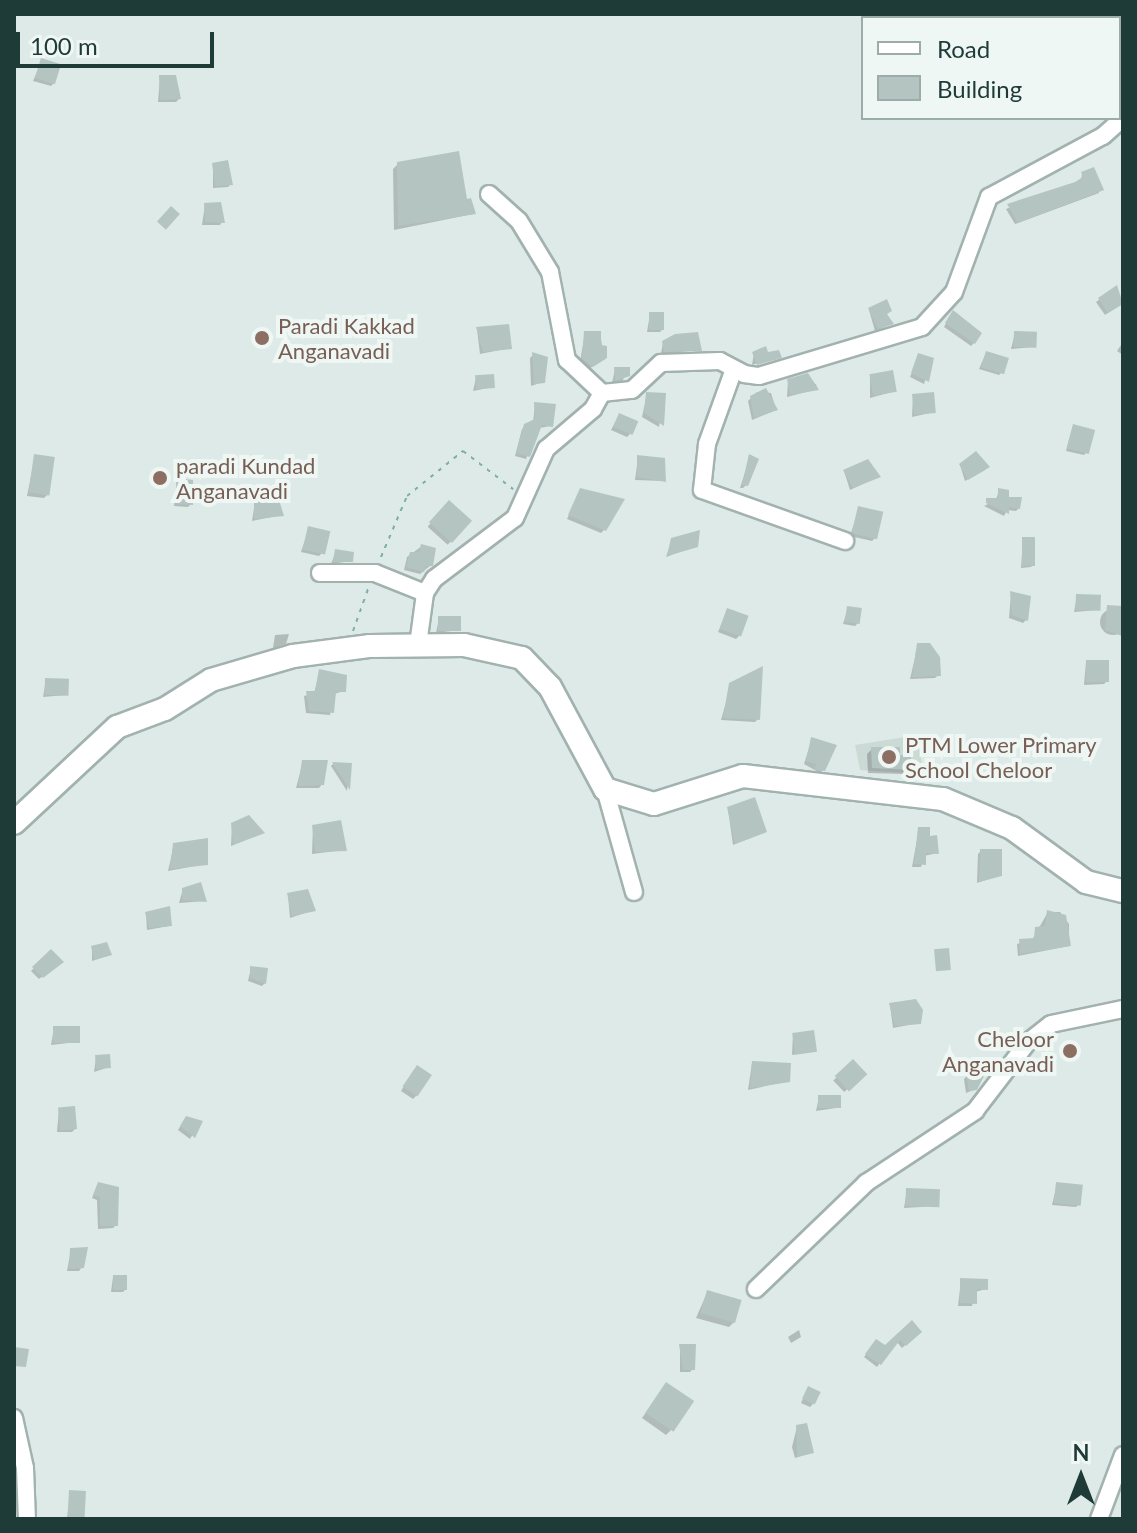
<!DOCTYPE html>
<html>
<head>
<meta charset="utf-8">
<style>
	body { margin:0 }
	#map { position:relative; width:1137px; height:1533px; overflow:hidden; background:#deeae7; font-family:Lato,sans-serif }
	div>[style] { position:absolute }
	.built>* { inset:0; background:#ccdad6 }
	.shadow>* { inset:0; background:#0003; transform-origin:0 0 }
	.round { border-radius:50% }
	.building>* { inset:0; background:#b4c5c1; transform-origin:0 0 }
	.path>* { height:2px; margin-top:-1px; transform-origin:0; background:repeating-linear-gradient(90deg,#7dafa8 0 4px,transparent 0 10px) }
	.roads { filter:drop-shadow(2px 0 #a1b2af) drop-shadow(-2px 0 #a1b2af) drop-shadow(0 2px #a1b2af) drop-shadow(0 -2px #a1b2af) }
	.street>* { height:16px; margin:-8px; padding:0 8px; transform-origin:8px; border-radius:8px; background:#fff }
	.secondary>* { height:22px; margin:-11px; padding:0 11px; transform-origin:11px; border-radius:11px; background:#fff }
	.dots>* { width:22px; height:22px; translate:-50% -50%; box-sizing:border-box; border:4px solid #eff7f4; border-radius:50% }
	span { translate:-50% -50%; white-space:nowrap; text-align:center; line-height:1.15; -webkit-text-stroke:8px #eff7f4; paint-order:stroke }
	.education-label { font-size:22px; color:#785e54 }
	.left { translate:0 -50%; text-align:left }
	.right { translate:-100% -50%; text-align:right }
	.frame { position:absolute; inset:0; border:16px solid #1f3b38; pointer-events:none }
	.legend { position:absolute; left:861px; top:16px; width:260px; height:104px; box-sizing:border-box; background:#eff7f4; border:2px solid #9caca9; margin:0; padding:10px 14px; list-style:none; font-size:24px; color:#1f3b38 }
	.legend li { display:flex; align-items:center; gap:16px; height:40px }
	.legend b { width:40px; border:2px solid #9caca9 }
	.north { position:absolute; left:1041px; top:1437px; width:80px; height:80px; -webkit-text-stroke:6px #eff7f4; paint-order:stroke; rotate:0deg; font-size:22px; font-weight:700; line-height:32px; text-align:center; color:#1f3b38 }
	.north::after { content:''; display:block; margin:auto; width:28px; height:36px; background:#1f3b38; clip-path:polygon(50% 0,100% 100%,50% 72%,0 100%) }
	.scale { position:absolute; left:16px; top:32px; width:198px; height:36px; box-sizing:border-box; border:4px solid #1f3b38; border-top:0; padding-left:10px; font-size:24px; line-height:28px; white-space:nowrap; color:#1f3b38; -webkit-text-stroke:6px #eff7f4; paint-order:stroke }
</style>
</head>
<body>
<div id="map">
	<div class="built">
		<div style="clip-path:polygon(918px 735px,923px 774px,860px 770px,855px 745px)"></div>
	</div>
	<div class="shadow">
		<div style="clip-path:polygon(42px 61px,54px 83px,51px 86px,33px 81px)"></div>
		<div style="clip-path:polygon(160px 77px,179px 99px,176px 102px,158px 102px)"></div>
		<div style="clip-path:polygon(398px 164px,465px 201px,473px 214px,394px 230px,393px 169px)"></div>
		<div style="clip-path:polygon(213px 165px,231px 184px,228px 187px,213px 188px)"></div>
		<div style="clip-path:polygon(1093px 170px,1099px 193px,1015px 224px,1006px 209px,1081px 181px,1082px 174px)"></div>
		<div style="clip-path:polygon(205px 205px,222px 222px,220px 225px,202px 225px)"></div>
		<div style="clip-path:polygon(1116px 288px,1123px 303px,1105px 315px,1096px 302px)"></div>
		<div style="clip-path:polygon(869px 310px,885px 315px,891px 324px,875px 331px)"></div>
		<div style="clip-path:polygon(650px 314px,663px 329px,660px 332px,647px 332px)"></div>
		<div style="clip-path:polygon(950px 316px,974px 343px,971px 346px,944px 327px)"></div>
		<div style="clip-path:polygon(477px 329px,510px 348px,480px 354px)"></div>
		<div style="clip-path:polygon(585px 333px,600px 333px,604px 358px,589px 369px,580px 362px)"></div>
		<div style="clip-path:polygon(1015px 333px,1034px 347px,1011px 349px)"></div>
		<div style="clip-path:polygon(663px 342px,700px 350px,661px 354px)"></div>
		<div style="clip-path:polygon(1123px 342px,1123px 355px,1117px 351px)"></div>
		<div style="clip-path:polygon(754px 353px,767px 354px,780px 357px,752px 365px)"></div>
		<div style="clip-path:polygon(986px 353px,1002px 372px,999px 375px,979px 369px)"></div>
		<div style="clip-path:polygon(533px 355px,543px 382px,531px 386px,530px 358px)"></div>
		<div style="clip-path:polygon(919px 356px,932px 360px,924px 384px,910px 377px)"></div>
		<div style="clip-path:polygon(615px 369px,628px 369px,622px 382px,612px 383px)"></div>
		<div style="clip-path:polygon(870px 376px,895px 391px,870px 398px)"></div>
		<div style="clip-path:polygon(476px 378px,493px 387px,473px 391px)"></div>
		<div style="clip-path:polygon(788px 381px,816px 384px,817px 389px,787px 397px)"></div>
		<div style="clip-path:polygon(757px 392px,771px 393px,776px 410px,752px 420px,748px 401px)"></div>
		<div style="clip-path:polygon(647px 394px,664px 395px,659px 427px,642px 417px)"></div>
		<div style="clip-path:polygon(913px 396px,934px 412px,912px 417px)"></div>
		<div style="clip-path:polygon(535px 404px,551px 426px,539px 428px,526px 459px,515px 456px,522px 429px,533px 423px)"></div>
		<div style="clip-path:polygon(619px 415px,630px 434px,627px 437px,611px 430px)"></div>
		<div style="clip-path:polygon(1073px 427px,1087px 452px,1084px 455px,1066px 451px)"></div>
		<div style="clip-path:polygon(35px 456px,47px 495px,44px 498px,27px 496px)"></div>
		<div style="clip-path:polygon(750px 457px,746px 485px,743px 488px,740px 488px)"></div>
		<div style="clip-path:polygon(638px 458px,664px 481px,635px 480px)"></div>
		<div style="clip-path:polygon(960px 465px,985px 470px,965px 481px)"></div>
		<div style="clip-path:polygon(844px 471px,878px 477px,850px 490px)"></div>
		<div style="clip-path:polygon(177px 480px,191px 504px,188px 507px,174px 506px)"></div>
		<div style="clip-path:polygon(581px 490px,604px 530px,601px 533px,567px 519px)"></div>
		<div style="clip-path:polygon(999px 490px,1019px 508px,1016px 511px,1007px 510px,1004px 516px,984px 506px,996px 500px)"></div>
		<div style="clip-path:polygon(255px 502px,282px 515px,252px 521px)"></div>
		<div style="left:449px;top:503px;width:27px;height:32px;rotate:42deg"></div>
		<div style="clip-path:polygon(859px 508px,875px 538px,872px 541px,850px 536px)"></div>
		<div style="clip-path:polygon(309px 528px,322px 553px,319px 556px,301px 552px)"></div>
		<div style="clip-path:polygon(1023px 539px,1034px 564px,1031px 567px,1021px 568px)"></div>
		<div style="clip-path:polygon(672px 540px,696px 546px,666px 557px)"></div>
		<div style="clip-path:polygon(422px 546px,431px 565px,420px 574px,404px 570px,407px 557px)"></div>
		<div style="clip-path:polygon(336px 551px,351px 561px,331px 564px)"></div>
		<div style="clip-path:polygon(1011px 594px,1026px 620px,1023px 623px,1009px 618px)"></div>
		<div style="clip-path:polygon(1077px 596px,1098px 610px,1074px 612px)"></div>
		<div style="clip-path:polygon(848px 608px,858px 623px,855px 626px,843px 624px)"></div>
		<div class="round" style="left:1100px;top:609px;width:26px;height:26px"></div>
		<div style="clip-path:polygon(728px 610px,739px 636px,736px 639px,718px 632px)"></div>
		<div style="clip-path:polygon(439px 618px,459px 630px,436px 633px)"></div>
		<div style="clip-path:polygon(289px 634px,286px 644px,273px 648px,275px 635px)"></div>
		<div style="clip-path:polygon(918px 645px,938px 675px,935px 678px,910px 679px)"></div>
		<div style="clip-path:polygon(1086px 662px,1107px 681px,1104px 684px,1084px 685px)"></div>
		<div style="clip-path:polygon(320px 672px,344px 691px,334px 694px,330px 715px,306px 713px,304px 696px,314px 693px)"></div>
		<div style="clip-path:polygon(46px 680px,66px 695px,43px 697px)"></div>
		<div style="clip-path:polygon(731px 685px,758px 719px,755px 722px,721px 720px)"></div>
		<div style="clip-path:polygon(812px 739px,823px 770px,820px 773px,804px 764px)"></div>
		<div style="clip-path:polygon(872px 749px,897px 757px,909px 769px,904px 774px,868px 773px,867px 754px)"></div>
		<div style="clip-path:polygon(303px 762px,322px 784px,319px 788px,296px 788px)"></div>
		<div style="clip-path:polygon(333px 764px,350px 764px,347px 791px,331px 766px)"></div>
		<div style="clip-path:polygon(728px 809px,765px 832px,733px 845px)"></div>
		<div style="clip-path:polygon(232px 825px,262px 833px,231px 846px)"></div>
		<div style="clip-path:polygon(313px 827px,344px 850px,312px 854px)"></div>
		<div style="clip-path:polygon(919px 829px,937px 853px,924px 856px,921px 867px,912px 867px)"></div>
		<div style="clip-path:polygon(174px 845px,206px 864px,168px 871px)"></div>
		<div style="clip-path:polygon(981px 851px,1000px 875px,977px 883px,978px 854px)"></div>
		<div style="clip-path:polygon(183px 889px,205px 901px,179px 903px)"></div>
		<div style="clip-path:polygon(288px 895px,314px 910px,290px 918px)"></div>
		<div style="clip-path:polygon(1048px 912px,1060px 912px,1069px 924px,1069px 946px,1018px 956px,1017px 944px,1032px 940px)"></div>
		<div style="clip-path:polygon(146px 914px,169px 926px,147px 930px)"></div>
		<div style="clip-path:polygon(92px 947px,110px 955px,92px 961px)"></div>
		<div style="clip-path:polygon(51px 951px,59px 964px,39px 979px,31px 971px)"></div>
		<div style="clip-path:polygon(251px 968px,265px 983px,262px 986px,248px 981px)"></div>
		<div style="clip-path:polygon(890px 1005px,919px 1023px,893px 1028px)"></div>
		<div style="clip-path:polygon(54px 1028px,77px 1042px,51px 1045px)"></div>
		<div style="clip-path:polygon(793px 1034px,815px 1051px,792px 1055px)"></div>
		<div style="clip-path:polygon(96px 1058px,109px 1067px,94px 1072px)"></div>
		<div style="left:853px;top:1062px;width:16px;height:27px;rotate:47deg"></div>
		<div style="clip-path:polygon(752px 1063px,788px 1081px,748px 1090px)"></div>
		<div style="clip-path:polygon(414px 1070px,416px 1096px,413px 1099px,401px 1091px)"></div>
		<div style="clip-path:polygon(967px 1076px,976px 1089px,966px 1093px,964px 1079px)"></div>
		<div style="clip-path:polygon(819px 1097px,836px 1108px,816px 1111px)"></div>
		<div style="clip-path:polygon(59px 1109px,75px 1129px,72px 1132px,57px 1132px)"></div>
		<div style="clip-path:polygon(183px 1122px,200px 1122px,190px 1139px,178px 1130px)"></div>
		<div style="clip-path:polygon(98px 1184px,116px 1225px,113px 1228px,98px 1229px,97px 1200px,92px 1198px)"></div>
		<div style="clip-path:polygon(1057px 1184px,1079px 1204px,1076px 1207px,1052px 1205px)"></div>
		<div style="clip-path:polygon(907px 1190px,937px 1206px,904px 1208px)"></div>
		<div style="clip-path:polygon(71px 1250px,82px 1267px,79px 1271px,67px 1271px)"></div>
		<div style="clip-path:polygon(113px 1277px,126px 1289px,123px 1292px,111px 1292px)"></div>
		<div style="clip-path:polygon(961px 1280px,986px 1289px,975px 1292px,972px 1306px,958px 1306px)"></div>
		<div style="clip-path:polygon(707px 1293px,734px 1322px,729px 1327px,696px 1318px)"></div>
		<div style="clip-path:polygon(912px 1323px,920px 1332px,902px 1348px,896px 1341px,877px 1367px,864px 1357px,874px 1344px,885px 1347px)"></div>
		<div style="clip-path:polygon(799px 1330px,801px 1337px,791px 1343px,788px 1337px)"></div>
		<div style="clip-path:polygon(680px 1346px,693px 1369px,690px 1372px,680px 1372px)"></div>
		<div style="clip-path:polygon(662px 1390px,671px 1430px,666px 1435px,642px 1418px)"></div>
		<div style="clip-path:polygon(806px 1392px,813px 1404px,810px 1407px,801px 1403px)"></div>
		<div style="clip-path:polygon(797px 1427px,811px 1453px,795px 1458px,792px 1447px)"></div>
		<div style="clip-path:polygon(70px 1492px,84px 1519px,67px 1519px)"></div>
	</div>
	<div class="building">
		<div style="left:41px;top:58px;width:21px;height:21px;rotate:17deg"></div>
		<div style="clip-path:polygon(159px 75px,176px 75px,181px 99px,160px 100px)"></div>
		<div style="clip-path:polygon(459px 151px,467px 199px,471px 198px,476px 214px,398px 226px,397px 162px)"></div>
		<div style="clip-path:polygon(228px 160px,233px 185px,215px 186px,212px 163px)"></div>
		<div style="clip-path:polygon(1094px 167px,1104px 190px,1018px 223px,1007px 204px,1075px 182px,1083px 177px,1081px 172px)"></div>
		<div style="clip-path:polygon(221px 202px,225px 223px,205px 222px,204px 203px)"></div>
		<div style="left:171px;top:206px;width:12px;height:21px;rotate:42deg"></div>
		<div style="clip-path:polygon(1117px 285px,1123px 304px,1108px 313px,1098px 298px)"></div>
		<div style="clip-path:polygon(887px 299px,892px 311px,887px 314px,894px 324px,878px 329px,868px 308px)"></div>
		<div style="clip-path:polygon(953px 310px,982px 333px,975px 344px,945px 323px)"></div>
		<div style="left:649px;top:312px;width:15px;height:18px"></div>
		<div style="clip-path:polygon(509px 324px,512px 349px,483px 352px,476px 327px)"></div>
		<div style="clip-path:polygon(584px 331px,601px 331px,601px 345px,607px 346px,607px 358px,593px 367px,582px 359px)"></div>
		<div style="left:1014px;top:331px;width:23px;height:16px;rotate:2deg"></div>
		<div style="clip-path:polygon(698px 332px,702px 351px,664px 352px,662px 341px,675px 334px)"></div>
		<div style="clip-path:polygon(766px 346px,768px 352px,779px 350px,782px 358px,757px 365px,752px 352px)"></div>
		<div style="left:986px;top:351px;width:24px;height:17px;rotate:17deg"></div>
		<div style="clip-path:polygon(532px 352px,548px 357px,545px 383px,534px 384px)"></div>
		<div style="clip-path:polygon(918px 353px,934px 358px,929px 382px,911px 373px)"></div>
		<div style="clip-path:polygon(614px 367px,630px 367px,630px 376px,615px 381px)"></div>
		<div style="left:893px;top:370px;width:22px;height:24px;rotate:80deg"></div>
		<div style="clip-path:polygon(808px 373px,819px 390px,790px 395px,787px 379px)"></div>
		<div style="left:494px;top:374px;width:14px;height:19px;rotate:86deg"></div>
		<div style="clip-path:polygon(766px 388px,778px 410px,754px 418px,750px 396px)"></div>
		<div style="clip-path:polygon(646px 392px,666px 393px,664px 426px,644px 413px)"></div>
		<div style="left:934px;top:392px;width:21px;height:22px;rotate:85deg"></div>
		<div style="clip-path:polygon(534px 402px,556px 404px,553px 427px,542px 425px,530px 457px,516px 453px,524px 424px,535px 419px)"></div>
		<div style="left:619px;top:413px;width:21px;height:15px;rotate:23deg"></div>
		<div style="left:1073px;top:424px;width:23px;height:25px;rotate:15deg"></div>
		<div style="clip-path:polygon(976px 451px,990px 467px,968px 480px,959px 464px)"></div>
		<div style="left:34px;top:454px;width:21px;height:39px;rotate:8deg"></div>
		<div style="clip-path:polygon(749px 454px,759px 459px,748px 486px,742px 485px)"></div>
		<div style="clip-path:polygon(637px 455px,665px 458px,666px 482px,637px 477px)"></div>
		<div style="clip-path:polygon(868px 459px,881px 477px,853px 488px,843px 470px)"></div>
		<div style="clip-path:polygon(176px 478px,193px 480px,193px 505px,177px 504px)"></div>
		<div style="clip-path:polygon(580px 488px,625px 499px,606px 531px,568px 515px)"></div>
		<div style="clip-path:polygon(998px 488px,1009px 490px,1009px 497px,1022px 497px,1020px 509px,1009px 507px,1009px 514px,986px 503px,986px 498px,998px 498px)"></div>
		<div style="clip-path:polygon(254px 500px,279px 500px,284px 516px,254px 519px)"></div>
		<div style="left:449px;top:500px;width:31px;height:30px;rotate:42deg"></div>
		<div style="left:858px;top:506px;width:26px;height:28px;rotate:13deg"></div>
		<div style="left:308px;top:526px;width:23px;height:24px;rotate:13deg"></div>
		<div style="clip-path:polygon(700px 530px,698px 547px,667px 556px,671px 538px)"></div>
		<div style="left:1022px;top:537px;width:13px;height:29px"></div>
		<div style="clip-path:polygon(421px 544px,436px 548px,433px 566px,426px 566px,424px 572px,406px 567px,410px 552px,419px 552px)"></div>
		<div style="clip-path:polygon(335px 549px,354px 552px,353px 562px,333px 562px)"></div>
		<div style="clip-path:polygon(1010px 591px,1031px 596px,1028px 621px,1012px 615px)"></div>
		<div style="left:1076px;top:594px;width:25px;height:16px;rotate:2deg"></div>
		<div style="clip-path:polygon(1107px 605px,1123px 606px,1122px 636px,1105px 630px)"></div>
		<div style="left:847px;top:606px;width:15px;height:16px;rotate:8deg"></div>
		<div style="left:727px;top:608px;width:23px;height:22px;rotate:20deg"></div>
		<div style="left:438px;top:616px;width:23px;height:15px"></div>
		<div style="clip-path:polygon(917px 643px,930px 643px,940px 657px,941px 676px,912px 677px)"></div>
		<div style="left:1086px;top:660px;width:23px;height:22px"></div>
		<div style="clip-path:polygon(763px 666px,760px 720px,723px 718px,729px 683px)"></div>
		<div style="clip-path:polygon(319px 669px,347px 675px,346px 692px,336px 692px,334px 713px,309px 711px,306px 691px,315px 691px)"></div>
		<div style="left:45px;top:678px;width:24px;height:17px;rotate:2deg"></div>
		<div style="clip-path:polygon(811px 737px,837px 745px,825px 771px,814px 770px,816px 764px,806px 761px)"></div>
		<div style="clip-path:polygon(871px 747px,900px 747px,900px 755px,911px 755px,911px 770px,872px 768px)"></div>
		<div style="clip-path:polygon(302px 760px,328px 760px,324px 785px,298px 786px)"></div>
		<div style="clip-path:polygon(332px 762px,352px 763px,350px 790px)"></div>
		<div style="clip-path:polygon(755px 797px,767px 832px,735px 844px,727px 807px)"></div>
		<div style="clip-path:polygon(249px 815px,265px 833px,233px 845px,231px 823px)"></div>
		<div style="clip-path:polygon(341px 820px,347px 851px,315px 852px,312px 825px)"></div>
		<div style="clip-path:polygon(918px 827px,930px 827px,930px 836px,937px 835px,939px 854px,926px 853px,926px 865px,914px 864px)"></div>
		<div style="clip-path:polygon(208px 838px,208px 865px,170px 869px,173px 843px)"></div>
		<div style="clip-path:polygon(980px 849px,1002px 849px,1002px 876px,979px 882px)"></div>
		<div style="clip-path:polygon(201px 882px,207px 902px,182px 900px,182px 888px)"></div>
		<div style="clip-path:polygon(308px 889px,316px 911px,292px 916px,287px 893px)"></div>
		<div style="clip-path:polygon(170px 906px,172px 926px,149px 928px,145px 912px)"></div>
		<div style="clip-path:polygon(1047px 910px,1066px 915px,1071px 946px,1020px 954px,1019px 939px,1034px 938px,1035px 927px,1045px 926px)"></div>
		<div style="clip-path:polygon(107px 942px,112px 955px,94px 960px,91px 946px)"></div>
		<div style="left:949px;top:948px;width:22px;height:15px;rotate:85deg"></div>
		<div style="clip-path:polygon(51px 949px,64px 962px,43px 978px,32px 967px)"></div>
		<div style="clip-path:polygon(250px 966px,268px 968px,266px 984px,250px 978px)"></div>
		<div style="clip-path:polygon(916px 999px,923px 1010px,921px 1024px,895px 1026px,889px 1003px)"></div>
		<div style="left:53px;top:1026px;width:27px;height:17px"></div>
		<div style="left:814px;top:1030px;width:22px;height:22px;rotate:82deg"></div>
		<div style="left:110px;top:1054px;width:14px;height:15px;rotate:86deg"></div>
		<div style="left:853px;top:1059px;width:21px;height:25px;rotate:47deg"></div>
		<div style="clip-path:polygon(752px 1061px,791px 1063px,790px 1082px,750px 1088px)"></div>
		<div style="left:417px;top:1065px;width:18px;height:26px;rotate:34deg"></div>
		<div style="clip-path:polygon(986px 1072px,977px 1090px,969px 1091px,966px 1074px)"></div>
		<div style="left:818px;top:1095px;width:23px;height:13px"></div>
		<div style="left:75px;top:1106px;width:23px;height:17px;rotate:85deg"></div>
		<div style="clip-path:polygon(186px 1116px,203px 1121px,195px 1138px,180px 1126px)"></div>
		<div style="clip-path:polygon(98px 1182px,119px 1187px,118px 1226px,100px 1226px,100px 1197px,93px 1195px)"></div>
		<div style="left:1056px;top:1182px;width:27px;height:21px;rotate:6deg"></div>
		<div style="left:906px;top:1188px;width:34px;height:18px;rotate:2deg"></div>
		<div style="clip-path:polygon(88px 1247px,84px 1268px,69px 1269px,70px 1248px)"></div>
		<div style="left:113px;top:1275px;width:14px;height:15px"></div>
		<div style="clip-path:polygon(960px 1278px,988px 1279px,988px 1290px,977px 1289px,977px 1304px,960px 1303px)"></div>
		<div style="left:707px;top:1290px;width:36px;height:24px;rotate:16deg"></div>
		<div style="clip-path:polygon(912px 1320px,922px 1332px,906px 1346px,900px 1340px,881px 1365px,865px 1354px,876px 1339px,885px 1345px)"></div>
		<div style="clip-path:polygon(679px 1344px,696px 1344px,695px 1370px,683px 1370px)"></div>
		<div style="clip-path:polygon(14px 1347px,29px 1349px,26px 1367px,14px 1366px)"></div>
		<div style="left:666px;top:1382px;width:34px;height:37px;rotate:34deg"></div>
		<div style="left:808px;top:1386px;width:14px;height:14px;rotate:25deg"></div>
		<div style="clip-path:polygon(807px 1423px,814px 1453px,797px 1457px,796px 1425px)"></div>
		<div style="left:69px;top:1490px;width:17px;height:29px;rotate:3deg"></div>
	</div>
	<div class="path">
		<div style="left:381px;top:557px;width:66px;rotate:-66.9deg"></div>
		<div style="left:407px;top:496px;width:72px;rotate:-38.8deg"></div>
		<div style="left:463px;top:451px;width:63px;rotate:37.2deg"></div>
		<div style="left:353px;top:631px;width:45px;rotate:-70.3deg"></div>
	</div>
	<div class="roads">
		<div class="street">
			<div style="left:489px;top:194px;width:40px;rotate:42deg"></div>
			<div style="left:519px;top:221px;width:60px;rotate:58.7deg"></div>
			<div style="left:550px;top:272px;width:90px;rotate:79.1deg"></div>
			<div style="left:567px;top:360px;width:48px;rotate:43.3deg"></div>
			<div style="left:734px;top:369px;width:80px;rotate:109.8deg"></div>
			<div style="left:707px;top:444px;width:46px;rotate:96.2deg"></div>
			<div style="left:702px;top:490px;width:152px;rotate:19.6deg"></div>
			<div style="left:320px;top:573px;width:55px"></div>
			<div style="left:375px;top:573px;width:54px;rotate:21.8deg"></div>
			<div style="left:418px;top:645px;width:52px;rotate:-82.3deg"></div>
			<div style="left:425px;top:593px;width:17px;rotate:-57deg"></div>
			<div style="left:434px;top:579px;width:101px;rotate:-37deg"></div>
			<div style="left:515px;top:518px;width:76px;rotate:-65.8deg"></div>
			<div style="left:546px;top:449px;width:62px;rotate:-40.4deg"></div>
			<div style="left:593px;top:409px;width:18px;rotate:-61deg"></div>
			<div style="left:602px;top:393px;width:30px;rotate:-6deg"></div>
			<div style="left:632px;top:390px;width:40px;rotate:-43deg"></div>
			<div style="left:661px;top:363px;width:59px;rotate:-1.9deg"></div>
			<div style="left:720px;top:361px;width:27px;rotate:28deg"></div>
			<div style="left:744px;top:374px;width:15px;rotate:8deg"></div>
			<div style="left:759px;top:376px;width:170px;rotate:-16.7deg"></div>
			<div style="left:922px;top:327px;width:47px;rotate:-47.6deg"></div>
			<div style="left:954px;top:292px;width:101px;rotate:-69.8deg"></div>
			<div style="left:989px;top:197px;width:129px;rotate:-28.2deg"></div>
			<div style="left:1103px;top:136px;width:27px;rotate:-42deg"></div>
			<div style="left:605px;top:789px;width:107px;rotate:74.3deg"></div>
			<div style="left:756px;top:1289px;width:153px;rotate:-43.9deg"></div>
			<div style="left:866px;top:1183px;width:131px;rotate:-33.4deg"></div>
			<div style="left:975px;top:1111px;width:87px;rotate:-52.5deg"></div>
			<div style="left:1028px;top:1042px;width:29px;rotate:-38deg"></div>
			<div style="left:1051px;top:1024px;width:74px;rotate:-11.8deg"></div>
			<div style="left:14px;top:1418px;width:51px;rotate:77.6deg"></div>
			<div style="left:25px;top:1468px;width:51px;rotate:87.8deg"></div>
			<div style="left:1099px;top:1519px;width:68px;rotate:-69.4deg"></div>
		</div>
		<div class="secondary">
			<div style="left:14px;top:823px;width:141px;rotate:-43deg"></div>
			<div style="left:117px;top:727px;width:51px;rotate:-20.6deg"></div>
			<div style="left:165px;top:709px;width:54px;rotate:-32.2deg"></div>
			<div style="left:211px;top:680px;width:85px;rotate:-16.3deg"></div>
			<div style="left:293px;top:656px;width:78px;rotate:-7.4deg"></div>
			<div style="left:370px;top:646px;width:94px;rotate:-0.6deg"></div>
			<div style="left:464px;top:645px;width:59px;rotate:12.6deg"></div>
			<div style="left:522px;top:658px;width:40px;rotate:46deg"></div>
			<div style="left:550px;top:687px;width:116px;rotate:61.7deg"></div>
			<div style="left:605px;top:789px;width:51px;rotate:17deg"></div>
			<div style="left:654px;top:804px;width:93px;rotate:-17.5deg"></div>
			<div style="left:743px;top:776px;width:201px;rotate:6.6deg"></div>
			<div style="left:943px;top:799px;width:75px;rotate:22.8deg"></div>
			<div style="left:1012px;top:828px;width:92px;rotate:36.1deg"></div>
			<div style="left:1086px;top:882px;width:38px;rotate:14deg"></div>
		</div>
	</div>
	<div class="dots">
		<div style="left:262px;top:338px;background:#8d6e63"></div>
		<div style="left:160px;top:478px;background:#8d6e63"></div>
		<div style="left:889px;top:757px;background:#8d6e63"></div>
		<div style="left:1070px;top:1051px;background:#8d6e63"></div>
	</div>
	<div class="education-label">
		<span class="left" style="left:278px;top:338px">Paradi Kakkad<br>Anganavadi</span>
		<span class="left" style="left:176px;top:478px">paradi Kundad<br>Anganavadi</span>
		<span class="left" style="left:905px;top:757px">PTM Lower Primary<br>School Cheloor</span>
		<span class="right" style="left:1054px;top:1051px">Cheloor<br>Anganavadi</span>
	</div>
	<div class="frame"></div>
	<ul class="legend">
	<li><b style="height:10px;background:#fff"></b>Road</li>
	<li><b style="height:22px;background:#b4c5c1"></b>Building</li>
	</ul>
	<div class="north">N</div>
	<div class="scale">100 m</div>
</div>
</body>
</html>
